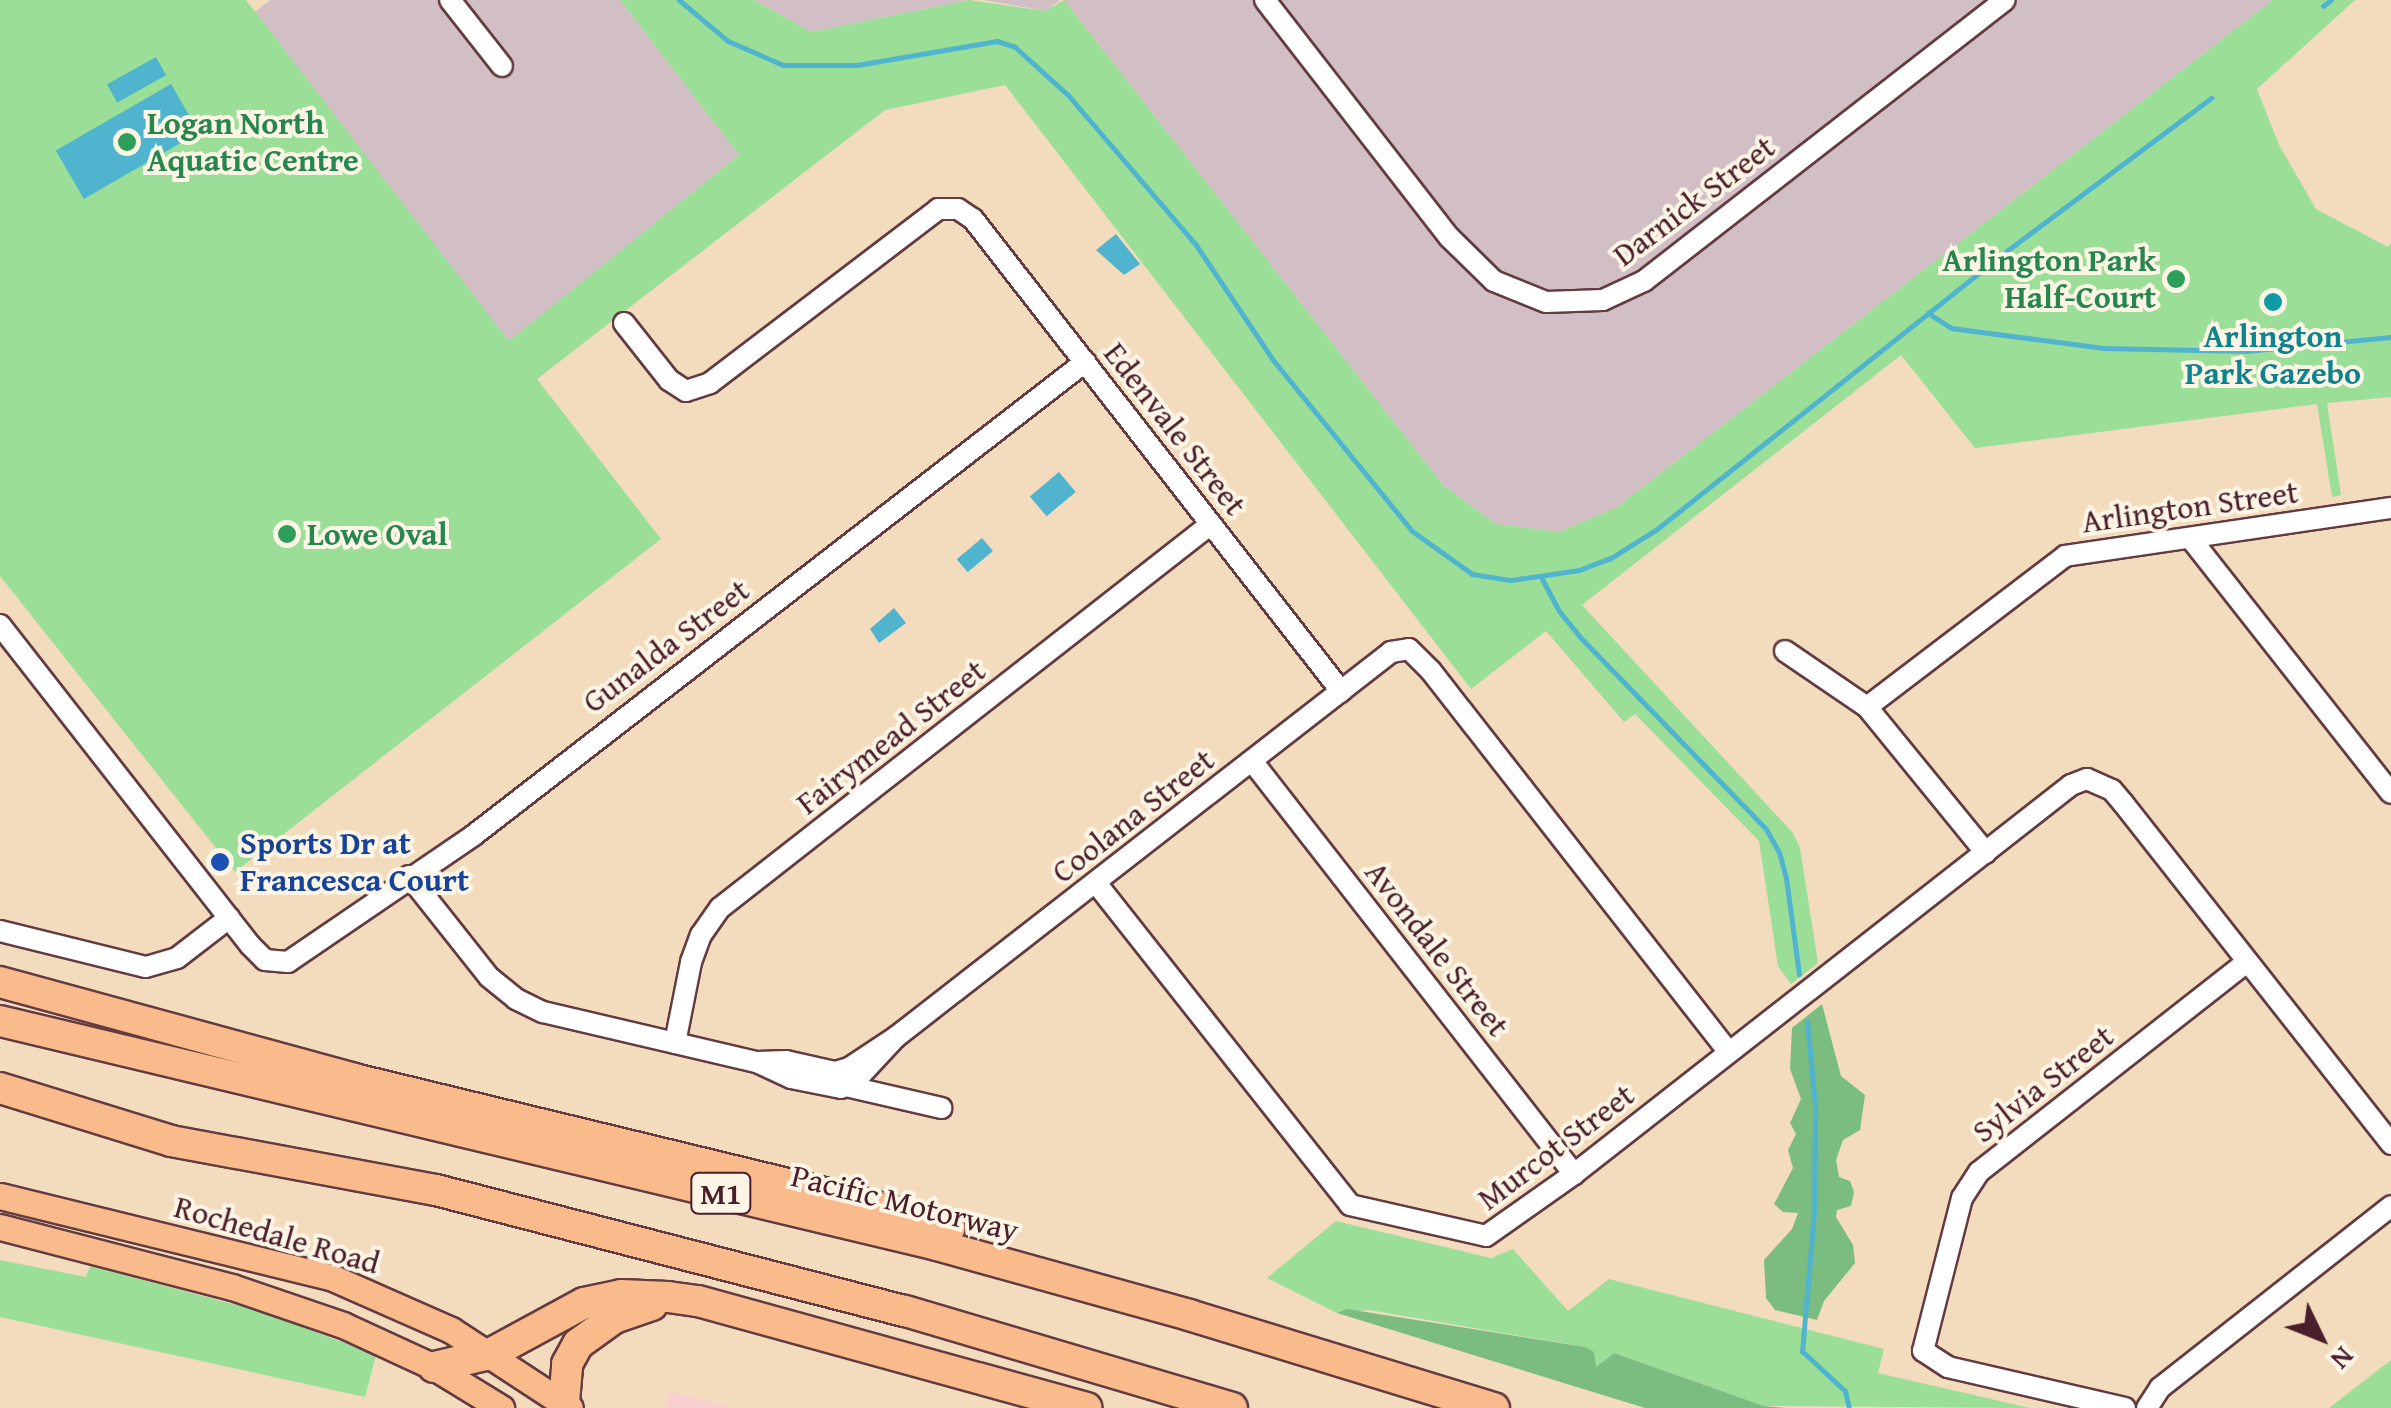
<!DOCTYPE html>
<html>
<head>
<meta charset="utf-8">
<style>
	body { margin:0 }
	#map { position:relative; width:2391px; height:1408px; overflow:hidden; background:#f3dcbe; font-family:"Gentium Book Plus",serif }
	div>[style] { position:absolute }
	.built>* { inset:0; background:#f7d0cf }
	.industrial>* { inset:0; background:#d2bec5 }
	.green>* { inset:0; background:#9ade97 }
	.forest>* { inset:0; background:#7bbd80 }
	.water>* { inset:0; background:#50b4cf; transform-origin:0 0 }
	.stream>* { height:5px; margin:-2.5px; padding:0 2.5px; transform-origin:2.5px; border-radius:2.5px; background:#50b4cf }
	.roads { filter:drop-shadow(2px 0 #633b41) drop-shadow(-2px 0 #633b41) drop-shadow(0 2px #633b41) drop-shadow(0 -2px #633b41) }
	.minor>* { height:20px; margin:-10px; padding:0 10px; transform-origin:10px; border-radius:10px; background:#fff }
	.major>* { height:25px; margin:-12.5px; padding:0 12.5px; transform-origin:12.5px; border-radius:12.5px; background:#fabb8c }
	.highway>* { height:30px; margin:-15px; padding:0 15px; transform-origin:15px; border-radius:15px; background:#fabb8c }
	.dots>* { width:28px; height:28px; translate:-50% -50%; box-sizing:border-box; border:5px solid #fcf5e5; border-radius:50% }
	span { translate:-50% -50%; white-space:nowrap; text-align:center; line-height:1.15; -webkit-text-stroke:8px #fcf5e5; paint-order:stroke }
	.shield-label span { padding:2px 8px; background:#fcf5e5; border:2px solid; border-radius:8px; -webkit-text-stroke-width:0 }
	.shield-label { font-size:30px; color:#4a1f2b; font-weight:700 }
	.leisure-label { font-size:32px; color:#27864d; font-weight:700 }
	.left { translate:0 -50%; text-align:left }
	.right { translate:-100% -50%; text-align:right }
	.street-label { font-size:32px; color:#4a1f2b }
	.culture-label { font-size:32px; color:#0d838f; font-weight:700 }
	.transit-label { font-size:32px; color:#164399; font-weight:700 }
	.north { position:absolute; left:2271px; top:1288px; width:100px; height:100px; -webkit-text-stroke:8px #fcf5e5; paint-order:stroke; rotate:133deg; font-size:28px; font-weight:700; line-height:40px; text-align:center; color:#4a1f2b }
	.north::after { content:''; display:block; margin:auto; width:35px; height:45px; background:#4a1f2b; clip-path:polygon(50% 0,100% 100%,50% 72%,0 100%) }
</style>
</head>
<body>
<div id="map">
	<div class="built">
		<div style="clip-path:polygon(670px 1391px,734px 1408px,665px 1408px)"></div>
	</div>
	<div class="industrial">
		<div style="clip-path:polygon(270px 0,620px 0,739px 155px,509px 342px,255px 12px)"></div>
		<div style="clip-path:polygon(754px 0,969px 0,811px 32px)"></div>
		<div style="clip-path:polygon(983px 0,1060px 0,1046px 11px)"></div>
		<div style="clip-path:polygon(1064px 0,2273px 0,1617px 507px,1559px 532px,1496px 524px,1443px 485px)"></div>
	</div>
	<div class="green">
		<div style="clip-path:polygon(0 0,246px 0,509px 341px,739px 155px,620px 0,754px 0,811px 32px,969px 0,1045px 11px,1064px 0,1443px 485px,1496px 524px,1559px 532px,1617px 507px,2273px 0,2355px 0,2257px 89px,2279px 145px,2316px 209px,2388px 247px,2391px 243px,2391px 397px,2327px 403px,2341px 495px,2332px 497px,2317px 404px,1975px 448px,1901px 355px,1582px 605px,1793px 833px,1800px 848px,1818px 963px,1791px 984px,1778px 966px,1759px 841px,1635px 714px,1624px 722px,1546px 631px,1471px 689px,1005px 85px,885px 110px,537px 379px,661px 539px,235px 872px,0 576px)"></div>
		<div style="clip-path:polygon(1336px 1221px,1491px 1258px,1513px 1249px,1568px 1311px,1609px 1279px,1884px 1349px,1878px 1373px,2030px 1408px,1764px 1406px,1614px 1353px,1596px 1367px,1585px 1347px,1369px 1310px,1337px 1313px,1267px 1278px)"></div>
		<div style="clip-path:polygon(0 1260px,86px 1277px,90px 1266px,266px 1313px,376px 1355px,365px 1397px,0 1317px)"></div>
		<div style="clip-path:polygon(2391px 1360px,2391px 1408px,2329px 1408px)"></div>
	</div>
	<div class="forest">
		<div style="clip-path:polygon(1822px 1004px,1841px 1076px,1865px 1095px,1860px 1130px,1843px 1140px,1836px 1160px,1839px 1177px,1850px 1181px,1854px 1192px,1851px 1206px,1837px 1210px,1836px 1217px,1853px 1245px,1855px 1263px,1824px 1301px,1817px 1320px,1775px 1310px,1766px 1298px,1764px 1260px,1792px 1229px,1798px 1213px,1783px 1212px,1774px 1204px,1793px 1168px,1788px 1150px,1796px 1134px,1790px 1123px,1801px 1099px,1790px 1069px,1792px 1028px)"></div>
		<div style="clip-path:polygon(1347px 1309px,1585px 1347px,1594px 1352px,1596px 1367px,1614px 1353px,1764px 1406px,1786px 1408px,1645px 1408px,1337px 1313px)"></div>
	</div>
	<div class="water">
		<div style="left:156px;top:57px;width:21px;height:56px;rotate:61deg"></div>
		<div style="left:171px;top:84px;width:56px;height:133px;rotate:60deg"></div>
		<div style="clip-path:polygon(1116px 234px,1140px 264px,1124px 275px,1096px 250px)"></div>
		<div style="left:1059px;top:472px;width:26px;height:38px;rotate:50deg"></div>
		<div style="left:982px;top:538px;width:17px;height:33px;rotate:50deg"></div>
		<div style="clip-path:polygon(894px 608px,906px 623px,879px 643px,870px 629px)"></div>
	</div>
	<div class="stream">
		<div style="left:679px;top:0;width:64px;rotate:39.9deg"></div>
		<div style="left:728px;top:41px;width:60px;rotate:23.6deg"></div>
		<div style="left:783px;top:65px;width:74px"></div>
		<div style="left:857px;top:65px;width:142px;rotate:-9.7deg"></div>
		<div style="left:997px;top:41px;width:19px;rotate:18deg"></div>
		<div style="left:1015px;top:47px;width:72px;rotate:42.2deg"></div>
		<div style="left:1068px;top:95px;width:197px;rotate:49.5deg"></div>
		<div style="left:1196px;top:245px;width:138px;rotate:56.2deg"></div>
		<div style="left:1273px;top:360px;width:220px;rotate:50.9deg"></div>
		<div style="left:1412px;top:531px;width:74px;rotate:35.6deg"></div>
		<div style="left:1472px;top:574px;width:39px;rotate:9deg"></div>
		<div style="left:1511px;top:580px;width:69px;rotate:-8.4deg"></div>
		<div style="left:1579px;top:570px;width:34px;rotate:-21deg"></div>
		<div style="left:1611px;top:558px;width:54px;rotate:-32.2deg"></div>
		<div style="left:1657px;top:529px;width:448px;rotate:-38.5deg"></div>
		<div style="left:2008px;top:250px;width:254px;rotate:-36.8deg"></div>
		<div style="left:2323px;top:6px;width:10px;rotate:-37deg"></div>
		<div style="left:1928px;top:313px;width:27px;rotate:33deg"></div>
		<div style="left:1951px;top:328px;width:152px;rotate:7.5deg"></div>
		<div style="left:2102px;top:348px;width:145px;rotate:1.2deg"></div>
		<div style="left:2247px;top:351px;width:145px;rotate:-5.6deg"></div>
		<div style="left:1542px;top:579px;width:36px;rotate:62deg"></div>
		<div style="left:1559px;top:611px;width:33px;rotate:51deg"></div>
		<div style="left:1580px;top:637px;width:267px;rotate:45.9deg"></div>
		<div style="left:1766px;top:829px;width:26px;rotate:61deg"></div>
		<div style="left:1779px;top:852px;width:27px;rotate:75deg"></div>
		<div style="left:1786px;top:878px;width:97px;rotate:82.3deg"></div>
		<div style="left:1807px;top:1021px;width:84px;rotate:84.6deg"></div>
		<div style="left:1815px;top:1105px;width:107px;rotate:90.5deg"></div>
		<div style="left:1814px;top:1212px;width:140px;rotate:94.9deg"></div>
		<div style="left:1802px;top:1351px;width:59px;rotate:42.9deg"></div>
		<div style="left:1845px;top:1391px;width:17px;rotate:77deg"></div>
	</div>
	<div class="roads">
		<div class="minor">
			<div style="left:450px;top:0;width:84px;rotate:51.8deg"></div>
			<div style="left:1265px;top:0;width:300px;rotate:52.2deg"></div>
			<div style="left:1449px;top:237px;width:63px;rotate:44.4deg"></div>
			<div style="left:1494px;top:281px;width:56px;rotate:22deg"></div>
			<div style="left:1546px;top:302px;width:57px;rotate:-2deg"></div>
			<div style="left:1603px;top:300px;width:45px;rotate:-24.9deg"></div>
			<div style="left:1644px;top:281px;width:457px;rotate:-37.9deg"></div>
			<div style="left:624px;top:323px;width:73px;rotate:51.7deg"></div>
			<div style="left:669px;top:380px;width:20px;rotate:33deg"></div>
			<div style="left:686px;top:391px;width:25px;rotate:-18deg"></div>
			<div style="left:710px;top:383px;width:287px;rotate:-37.3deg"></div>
			<div style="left:938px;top:209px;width:20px"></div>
			<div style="left:958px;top:209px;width:18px;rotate:34deg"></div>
			<div style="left:973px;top:219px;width:599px;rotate:52.06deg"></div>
			<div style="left:2191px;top:539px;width:323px;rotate:51.8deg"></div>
			<div style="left:0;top:625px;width:406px;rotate:52deg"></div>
			<div style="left:250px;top:945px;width:21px;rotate:45deg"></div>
			<div style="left:265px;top:960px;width:23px;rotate:5deg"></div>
			<div style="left:288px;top:962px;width:225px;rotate:-34.3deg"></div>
			<div style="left:474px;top:835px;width:773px;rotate:-37.74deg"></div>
			<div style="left:1785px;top:651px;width:99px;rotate:34.3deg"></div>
			<div style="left:1867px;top:707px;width:188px;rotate:50.8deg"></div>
			<div style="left:1867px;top:707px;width:249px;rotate:-37.3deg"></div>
			<div style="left:2065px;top:556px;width:330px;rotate:-8.4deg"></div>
			<div style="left:1252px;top:761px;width:524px;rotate:52.06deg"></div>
			<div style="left:409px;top:876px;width:129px;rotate:51.6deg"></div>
			<div style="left:489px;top:977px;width:35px;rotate:39deg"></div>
			<div style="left:516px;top:999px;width:30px;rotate:26deg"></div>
			<div style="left:543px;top:1012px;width:220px;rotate:13.2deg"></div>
			<div style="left:1096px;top:883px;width:410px;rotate:51.7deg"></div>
			<div style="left:1350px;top:1205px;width:139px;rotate:12.8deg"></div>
			<div style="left:1486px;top:1236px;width:108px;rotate:-35.2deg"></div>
			<div style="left:1574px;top:1174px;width:631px;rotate:-38.05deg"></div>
			<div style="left:2071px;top:785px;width:17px;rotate:-21deg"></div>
			<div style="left:2087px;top:779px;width:27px;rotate:24deg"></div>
			<div style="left:2112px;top:790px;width:17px;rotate:50deg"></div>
			<div style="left:2123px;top:803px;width:434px;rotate:51.8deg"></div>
			<div style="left:0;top:931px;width:150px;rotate:13.9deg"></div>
			<div style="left:146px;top:967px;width:32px;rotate:-16deg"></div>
			<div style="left:177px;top:958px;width:66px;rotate:-37.6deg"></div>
			<div style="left:896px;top:1037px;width:57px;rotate:132.9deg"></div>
			<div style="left:857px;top:1079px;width:18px;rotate:151deg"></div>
			<div style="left:841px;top:1088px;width:51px;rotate:-168.7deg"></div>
			<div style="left:791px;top:1078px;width:38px;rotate:-155deg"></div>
			<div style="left:757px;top:1062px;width:29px;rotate:-2deg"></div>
			<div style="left:786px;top:1061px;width:50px;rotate:12.7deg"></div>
			<div style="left:835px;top:1072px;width:15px;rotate:-16deg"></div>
			<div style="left:849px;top:1068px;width:56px;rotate:-33.4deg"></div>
			<div style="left:896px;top:1037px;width:627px;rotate:-37.87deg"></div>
			<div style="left:1391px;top:652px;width:18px;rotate:-9deg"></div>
			<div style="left:1409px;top:649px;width:31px;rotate:45deg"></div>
			<div style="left:1431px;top:671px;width:484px;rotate:52deg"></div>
			<div style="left:675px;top:1043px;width:83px;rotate:-78.8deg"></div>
			<div style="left:691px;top:962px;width:29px;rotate:-70deg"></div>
			<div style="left:701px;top:935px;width:33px;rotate:-55deg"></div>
			<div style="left:720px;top:908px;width:623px;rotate:-38.03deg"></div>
			<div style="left:844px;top:1081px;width:5px;rotate:68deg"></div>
			<div style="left:846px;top:1086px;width:98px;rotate:13deg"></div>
			<div style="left:2125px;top:1408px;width:182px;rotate:-167deg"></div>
			<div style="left:1948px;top:1367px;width:30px;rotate:-147deg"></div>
			<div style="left:1923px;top:1351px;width:158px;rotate:-75.7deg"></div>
			<div style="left:1962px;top:1198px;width:31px;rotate:-57deg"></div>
			<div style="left:1979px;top:1172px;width:339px;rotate:-38.1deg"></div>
			<div style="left:2147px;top:1408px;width:24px;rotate:-57deg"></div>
			<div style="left:2160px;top:1388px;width:294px;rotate:-38.2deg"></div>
		</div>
		<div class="major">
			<div style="left:0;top:1196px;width:343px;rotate:13.8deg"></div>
			<div style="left:333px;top:1278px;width:129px;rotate:23.8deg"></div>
			<div style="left:451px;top:1330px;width:142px;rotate:33.2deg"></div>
			<div style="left:0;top:1227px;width:240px;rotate:14.5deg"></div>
			<div style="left:232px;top:1287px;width:117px;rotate:18.9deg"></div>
			<div style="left:343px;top:1325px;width:100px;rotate:24.8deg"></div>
			<div style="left:434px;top:1367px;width:79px;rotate:31.5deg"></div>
		</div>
		<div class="highway">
			<div style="left:0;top:982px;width:367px;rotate:15.3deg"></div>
			<div style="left:354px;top:1079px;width:501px;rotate:13.62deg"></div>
			<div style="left:841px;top:1197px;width:113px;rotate:15.9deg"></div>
			<div style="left:0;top:1021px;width:963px;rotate:13.44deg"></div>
			<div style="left:937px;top:1245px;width:262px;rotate:15.5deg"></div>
			<div style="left:1189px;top:1315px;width:319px;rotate:17deg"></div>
			<div style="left:0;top:1088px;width:179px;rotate:17.2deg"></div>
			<div style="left:171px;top:1141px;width:269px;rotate:10.5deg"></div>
			<div style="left:436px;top:1190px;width:484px;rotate:14.5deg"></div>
			<div style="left:905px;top:1311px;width:341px;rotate:16.5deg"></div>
			<div style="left:434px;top:1367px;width:57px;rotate:-13.1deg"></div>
			<div style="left:490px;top:1354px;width:107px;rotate:-28.5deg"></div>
			<div style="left:584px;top:1303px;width:38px;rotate:-12deg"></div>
			<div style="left:621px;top:1295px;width:47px;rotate:2.4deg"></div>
			<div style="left:668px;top:1297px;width:30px;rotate:8deg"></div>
			<div style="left:698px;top:1301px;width:403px;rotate:15.4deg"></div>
			<div style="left:564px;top:1402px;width:38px;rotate:-85deg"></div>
			<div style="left:567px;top:1364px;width:23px;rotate:-61deg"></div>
			<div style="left:578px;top:1344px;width:44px;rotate:-35.8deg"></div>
			<div style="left:614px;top:1318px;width:40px;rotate:-18.9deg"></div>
		</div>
	</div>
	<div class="dots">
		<div style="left:127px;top:142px;background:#2e9e5b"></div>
		<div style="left:2176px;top:279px;background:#2e9e5b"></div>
		<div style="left:2273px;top:302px;background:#0f9aa8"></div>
		<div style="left:287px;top:534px;background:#2e9e5b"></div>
		<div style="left:220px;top:862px;background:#1a4fb4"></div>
	</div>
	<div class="shield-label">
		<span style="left:721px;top:1193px">M1</span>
	</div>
	<div class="leisure-label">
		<span class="left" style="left:147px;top:142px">Logan North<br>Aquatic Centre</span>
		<span class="right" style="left:2156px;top:279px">Arlington Park<br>Half-Court</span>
		<span class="left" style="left:307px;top:534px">Lowe Oval</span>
	</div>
	<div class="street-label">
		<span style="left:1694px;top:201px;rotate:-37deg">Darnick Street</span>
		<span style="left:1175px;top:429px;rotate:52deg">Edenvale Street</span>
		<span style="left:2190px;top:507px;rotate:-8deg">Arlington Street</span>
		<span style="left:666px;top:646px;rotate:-37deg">Gunalda Street</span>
		<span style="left:891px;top:737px;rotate:-38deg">Fairymead Street</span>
		<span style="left:1133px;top:816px;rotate:-38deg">Coolana Street</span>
		<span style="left:1437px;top:949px;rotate:52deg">Avondale Street</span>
		<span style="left:2043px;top:1084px;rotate:-38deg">Sylvia Street</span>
		<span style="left:1556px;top:1147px;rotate:-37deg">Murcot Street</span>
		<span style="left:905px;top:1203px;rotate:14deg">Pacific Motorway</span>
		<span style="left:277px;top:1235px;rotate:16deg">Rochedale Road</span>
	</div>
	<div class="culture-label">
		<span style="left:2273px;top:355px">Arlington<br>Park Gazebo</span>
	</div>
	<div class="transit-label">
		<span class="left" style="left:240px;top:862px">Sports Dr at<br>Francesca Court</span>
	</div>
	<div class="north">N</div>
</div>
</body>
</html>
